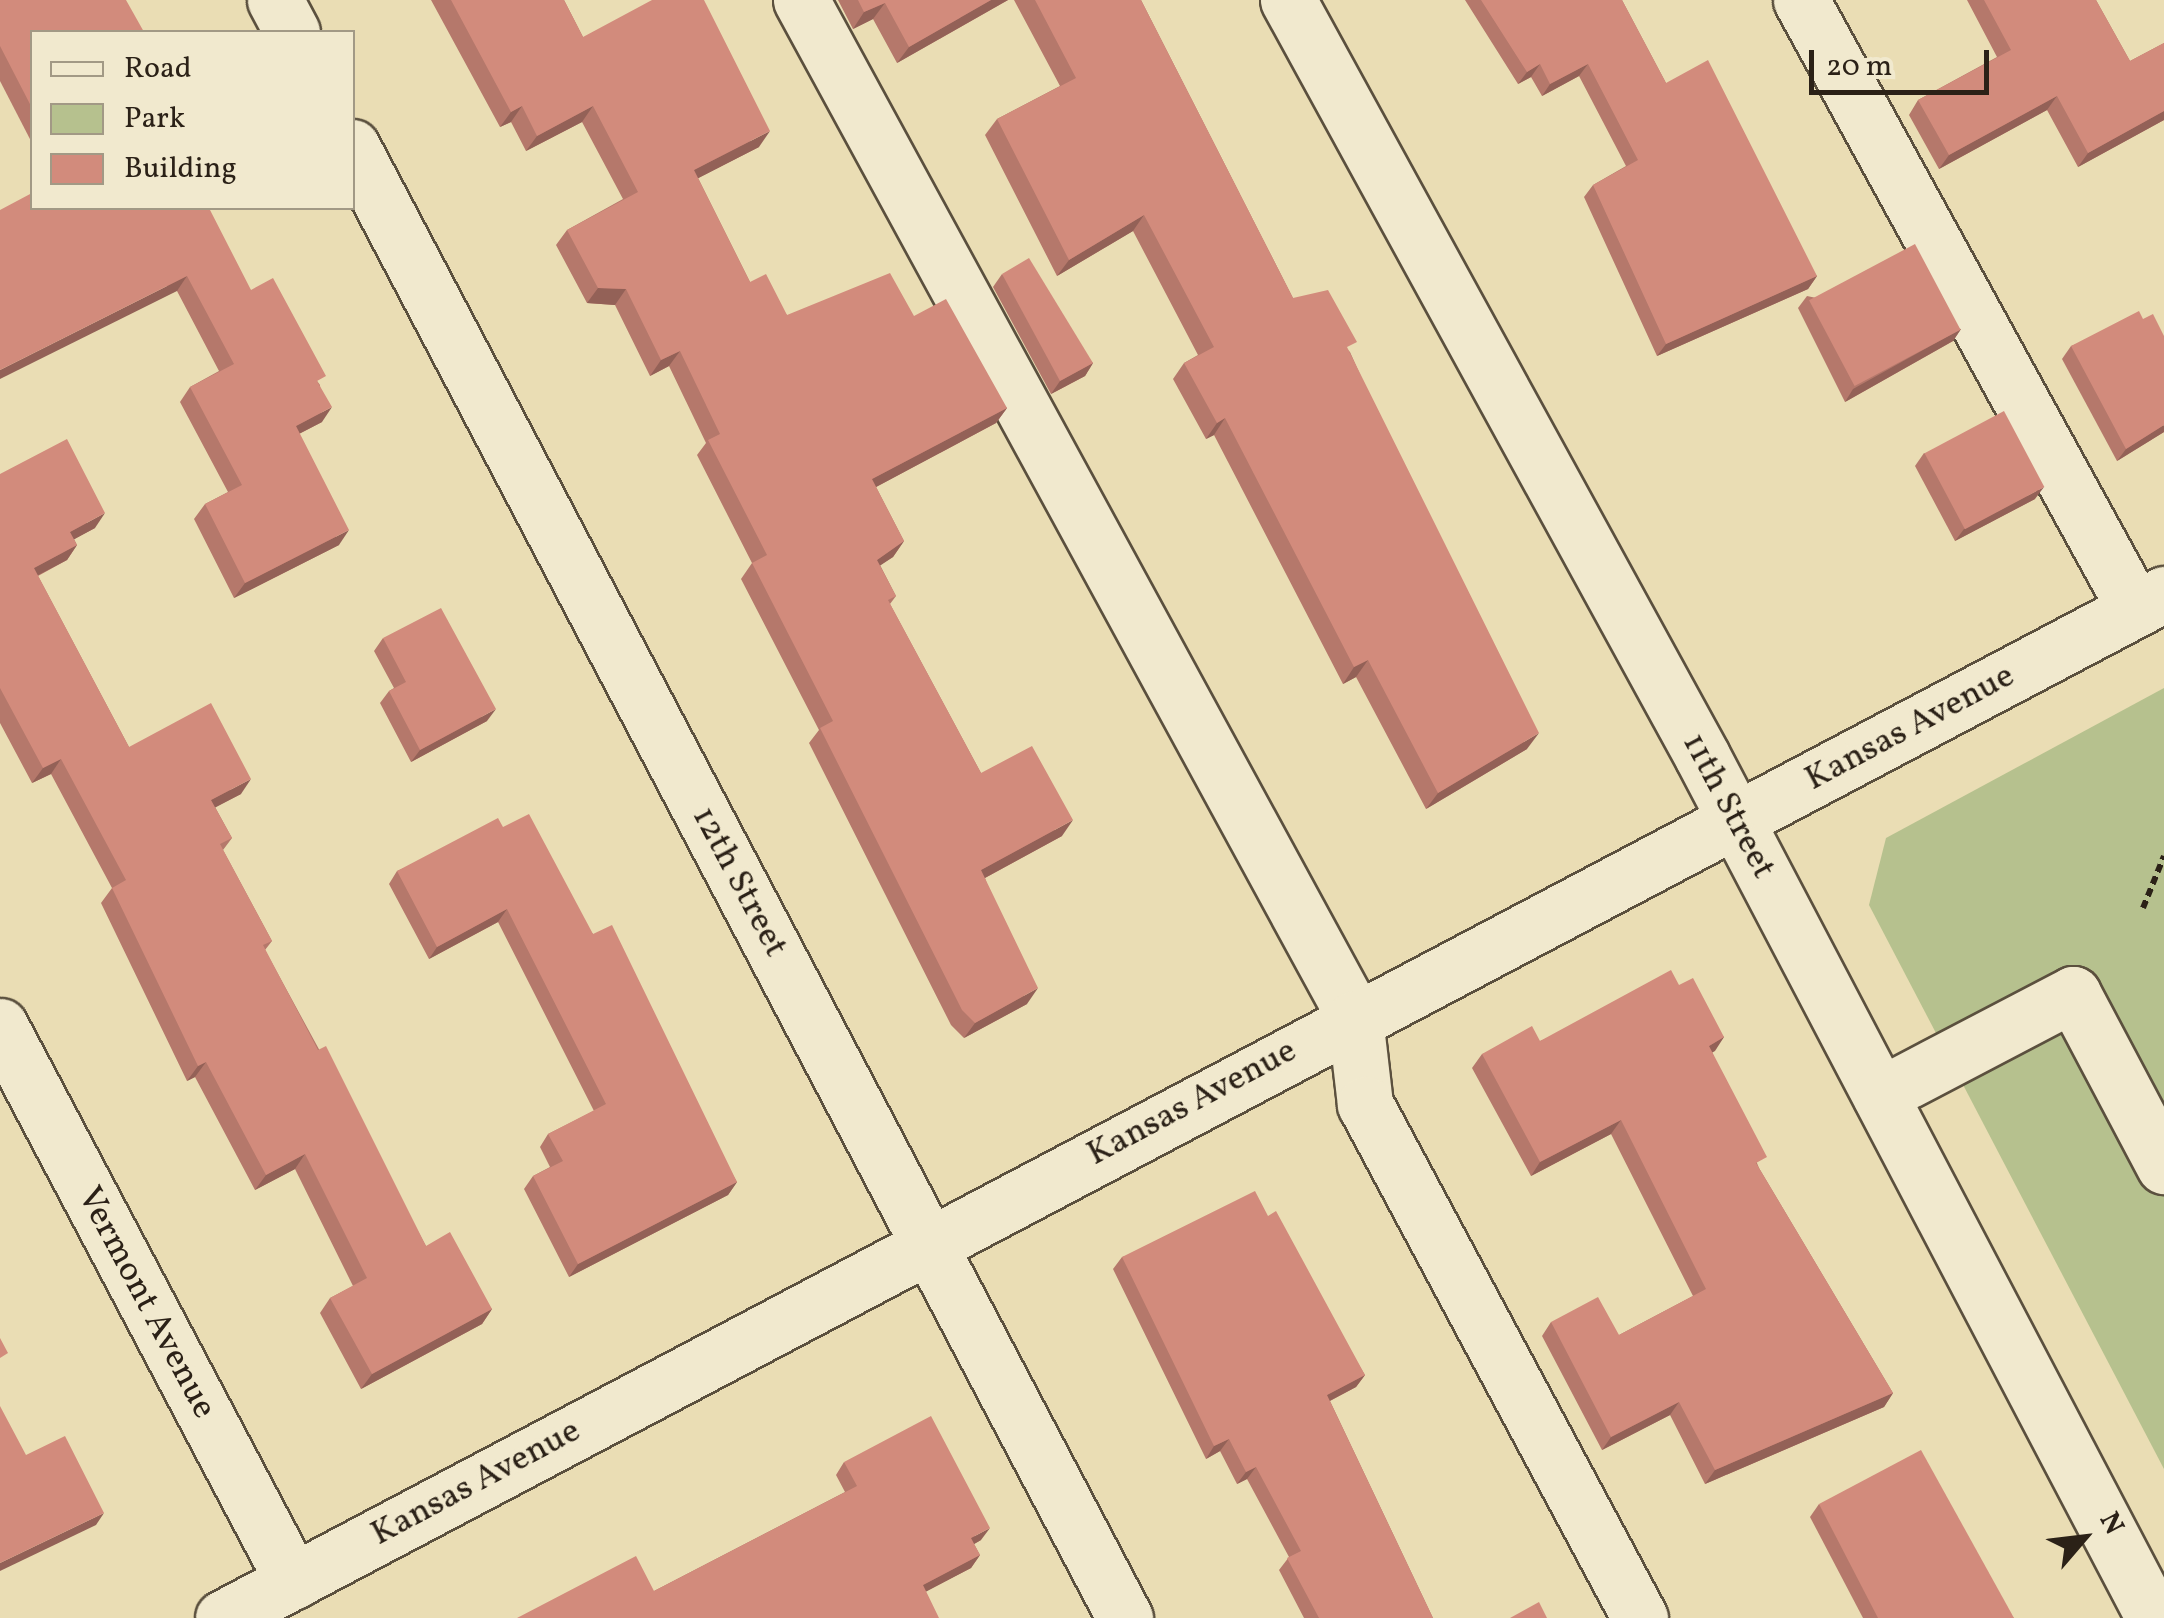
<!DOCTYPE html>
<html>
<head>
<meta charset="utf-8">
<style>
	body { margin:0 }
	#map { position:relative; width:2164px; height:1618px; overflow:hidden; background:#eaddb4; font-family:Vollkorn,serif }
	div>[style] { position:absolute }
	.green>* { inset:0; background:#b6c18e }
	.path>* { height:6px; margin-top:-3px; transform-origin:0; background:repeating-linear-gradient(90deg,#2b2117 0 8px,transparent 0 13px) }
	.roads { filter:drop-shadow(2px 0 #5b503e) drop-shadow(-2px 0 #5b503e) drop-shadow(0 2px #5b503e) drop-shadow(0 -2px #5b503e) }
	.minor>* { height:55px; margin:-27.5px; padding:0 27.5px; transform-origin:27.5px; border-radius:27.5px; background:#f1e9ce }
	.wall>* { inset:0; background:#b5786b }
	.shaded-wall>* { inset:0; background:#936157 }
	.building>* { inset:0; background:#d28b7c; transform-origin:0 0 }
	span { translate:-50% -50%; white-space:nowrap; text-align:center; line-height:1.15; -webkit-text-stroke:8px #f1e9ce; paint-order:stroke }
	.street-label { font-size:35px; color:#2b2117 }
	.legend { position:absolute; left:30px; top:30px; width:325px; height:180px; box-sizing:border-box; background:#f1e9ce; border:2px solid #a29985; margin:0; padding:12px 18px; list-style:none; font-size:30px; color:#2b2117 }
	.legend li { display:flex; align-items:center; gap:20px; height:50px }
	.legend b { width:50px; border:2px solid #a29985 }
	.north { position:absolute; left:2034px; top:1488px; width:100px; height:100px; -webkit-text-stroke:8px #f1e9ce; paint-order:stroke; rotate:62deg; font-size:28px; font-weight:700; line-height:40px; text-align:center; color:#2b2117 }
	.north::after { content:''; display:block; margin:auto; width:35px; height:45px; background:#2b2117; clip-path:polygon(50% 0,100% 100%,50% 72%,0 100%) }
	.scale { position:absolute; left:1809px; top:50px; width:180px; height:45px; box-sizing:border-box; border:5px solid #2b2117; border-top:0; padding-left:12px; font-size:30px; line-height:35px; white-space:nowrap; color:#2b2117; -webkit-text-stroke:8px #f1e9ce; paint-order:stroke }
</style>
</head>
<body>
<div id="map">
	<div class="green">
		<div style="clip-path:polygon(2164px 688px,2164px 1469px,1869px 905px,1886px 838px)"></div>
	</div>
	<div class="path">
		<div style="left:2143px;top:908px;width:56px;rotate:-68deg"></div>
	</div>
	<div class="roads">
		<div class="minor">
			<div style="left:275px;top:0;width:36px;rotate:62deg"></div>
			<div style="left:801px;top:0;width:1159px;rotate:61.44deg"></div>
			<div style="left:1355px;top:1018px;width:87px;rotate:83.4deg"></div>
			<div style="left:1365px;top:1104px;width:583px;rotate:61.85deg"></div>
			<div style="left:1288px;top:0;width:862px;rotate:61.29deg"></div>
			<div style="left:1702px;top:756px;width:973px;rotate:62.33deg"></div>
			<div style="left:1801px;top:0;width:695px;rotate:61.26deg"></div>
			<div style="left:352px;top:147px;width:1662px;rotate:62.28deg"></div>
			<div style="left:0;top:1026px;width:628px;rotate:62.17deg"></div>
			<div style="left:1880px;top:1095px;width:218px;rotate:-27.6deg"></div>
			<div style="left:2073px;top:994px;width:195px;rotate:62.1deg"></div>
			<div style="left:223px;top:1618px;width:2195px;rotate:-27.81deg"></div>
		</div>
	</div>
	<div class="wall">
		<div style="clip-path:polygon(0 0,32px 32px,32px 143px,0 81px)"></div>
		<div style="clip-path:polygon(431px 0,564px 0,583px 37px,759px 147px,698px 178px,750px 282px,787px 315px,914px 316px,1007px 408px,996px 423px,876px 487px,904px 541px,893px 557px,880px 565px,896px 596px,890px 604px,981px 773px,1062px 836px,985px 878px,1027px 1004px,964px 1038px,951px 1025px,809px 743px,819px 730px,741px 579px,752px 563px,697px 455px,706px 443px,669px 366px,650px 376px,615px 305px,587px 303px,556px 245px,567px 230px,623px 199px,582px 122px,526px 151px,511px 122px,500px 127px)"></div>
		<div style="clip-path:polygon(838px 0,1008px 0,897px 63px,873px 19px,853px 29px)"></div>
		<div style="clip-path:polygon(1014px 0,1141px 0,1293px 298px,1350px 352px,1527px 749px,1426px 809px,1356px 677px,1343px 684px,1214px 435px,1206px 439px,1173px 379px,1184px 363px,1198px 355px,1133px 231px,1057px 276px,985px 135px,997px 119px,1060px 86px)"></div>
		<div style="clip-path:polygon(1465px 0,1622px 0,1666px 83px,1817px 276px,1808px 289px,1657px 356px,1584px 197px,1593px 185px,1626px 166px,1579px 76px,1542px 96px,1531px 77px,1518px 84px)"></div>
		<div style="clip-path:polygon(1967px 0,2096px 0,2130px 61px,2164px 43px,2164px 120px,2078px 167px,2047px 110px,1939px 169px,1909px 115px,1918px 100px,1997px 57px)"></div>
		<div style="clip-path:polygon(0 210px,251px 290px,320px 385px,322px 422px,299px 434px,339px 545px,234px 598px,194px 519px,205px 504px,228px 492px,180px 402px,190px 387px,219px 371px,177px 291px)"></div>
		<div style="clip-path:polygon(1002px 274px,1093px 363px,1085px 376px,1051px 394px,993px 287px)"></div>
		<div style="clip-path:polygon(1807px 296px,1961px 329px,1953px 341px,1845px 402px,1798px 308px)"></div>
		<div style="clip-path:polygon(2143px 319px,2164px 432px,2117px 461px,2062px 359px,2071px 346px)"></div>
		<div style="clip-path:polygon(1924px 453px,2035px 499px,1955px 541px,1915px 466px)"></div>
		<div style="clip-path:polygon(0 474px,95px 528px,74px 539px,77px 545px,67px 560px,38px 576px,129px 747px,241px 794px,215px 807px,232px 838px,223px 850px,272px 941px,265px 950px,426px 1246px,492px 1309px,482px 1324px,361px 1389px,320px 1313px,330px 1298px,353px 1286px,295px 1169px,255px 1190px,195px 1077px,187px 1081px,101px 903px,112px 888px,51px 774px,32px 783px,0 723px)"></div>
		<div style="clip-path:polygon(383px 638px,487px 721px,411px 762px,380px 703px,389px 691px,394px 688px,374px 651px)"></div>
		<div style="clip-path:polygon(503px 827px,593px 934px,737px 1182px,728px 1195px,569px 1277px,524px 1189px,533px 1176px,550px 1167px,540px 1147px,548px 1134px,594px 1111px,498px 922px,429px 959px,389px 884px,397px 871px)"></div>
		<div style="clip-path:polygon(1679px 985px,1724px 1037px,1712px 1052px,1759px 1168px,1893px 1393px,1884px 1407px,1705px 1484px,1670px 1415px,1602px 1450px,1542px 1336px,1551px 1322px,1619px 1335px,1693px 1296px,1611px 1134px,1531px 1176px,1472px 1068px,1482px 1054px,1540px 1041px)"></div>
		<div style="clip-path:polygon(1268px 1216px,1365px 1375px,1356px 1387px,1330px 1401px,1433px 1618px,1304px 1618px,1279px 1570px,1289px 1557px,1247px 1479px,1237px 1484px,1220px 1451px,1206px 1459px,1113px 1269px,1122px 1257px)"></div>
		<div style="clip-path:polygon(844px 1462px,981px 1540px,974px 1544px,980px 1555px,971px 1568px,926px 1591px,654px 1591px,845px 1492px,836px 1475px)"></div>
		<div style="clip-path:polygon(1819px 1504px,2014px 1618px,1863px 1618px,1810px 1517px)"></div>
	</div>
	<div class="shaded-wall">
		<div style="clip-path:polygon(991px 0,1008px 0,897px 63px,909px 47px)"></div>
		<div style="clip-path:polygon(885px 3px,873px 19px,853px 29px,864px 12px)"></div>
		<div style="clip-path:polygon(1540px 64px,1531px 77px,1518px 84px,1527px 72px)"></div>
		<div style="clip-path:polygon(1588px 64px,1579px 76px,1542px 96px,1550px 84px)"></div>
		<div style="clip-path:polygon(2057px 96px,2047px 110px,1939px 169px,1949px 155px)"></div>
		<div style="clip-path:polygon(522px 106px,511px 122px,500px 127px,511px 112px)"></div>
		<div style="clip-path:polygon(593px 106px,582px 122px,526px 151px,537px 136px)"></div>
		<div style="clip-path:polygon(2164px 111px,2164px 120px,2078px 167px,2088px 153px)"></div>
		<div style="clip-path:polygon(770px 131px,759px 147px,683px 186px,694px 170px)"></div>
		<div style="clip-path:polygon(1144px 215px,1133px 231px,1057px 276px,1069px 260px)"></div>
		<div style="clip-path:polygon(187px 276px,177px 291px,0 379px,0 370px)"></div>
		<div style="clip-path:polygon(1817px 276px,1808px 289px,1657px 356px,1666px 344px)"></div>
		<div style="clip-path:polygon(598px 288px,626px 289px,615px 305px,587px 303px)"></div>
		<div style="clip-path:polygon(1961px 329px,1953px 341px,1845px 402px,1853px 389px)"></div>
		<div style="clip-path:polygon(680px 351px,669px 366px,650px 376px,661px 360px)"></div>
		<div style="clip-path:polygon(1093px 363px,1085px 376px,1051px 394px,1060px 381px)"></div>
		<div style="clip-path:polygon(332px 407px,322px 422px,285px 441px,296px 426px)"></div>
		<div style="clip-path:polygon(1007px 408px,996px 423px,861px 495px,872px 479px)"></div>
		<div style="clip-path:polygon(1225px 418px,1214px 435px,1206px 439px,1217px 423px)"></div>
		<div style="clip-path:polygon(2164px 425px,2164px 432px,2117px 461px,2126px 449px)"></div>
		<div style="clip-path:polygon(2044px 487px,2035px 499px,1955px 541px,1964px 529px)"></div>
		<div style="clip-path:polygon(105px 513px,95px 528px,60px 547px,70px 532px)"></div>
		<div style="clip-path:polygon(349px 530px,339px 545px,234px 598px,245px 583px)"></div>
		<div style="clip-path:polygon(904px 541px,893px 557px,866px 575px,877px 560px)"></div>
		<div style="clip-path:polygon(77px 545px,67px 560px,23px 583px,34px 568px)"></div>
		<div style="clip-path:polygon(1368px 660px,1356px 677px,1343px 684px,1354px 667px)"></div>
		<div style="clip-path:polygon(496px 709px,487px 721px,411px 762px,420px 750px)"></div>
		<div style="clip-path:polygon(1539px 733px,1527px 749px,1426px 809px,1438px 793px)"></div>
		<div style="clip-path:polygon(61px 759px,51px 774px,32px 783px,43px 768px)"></div>
		<div style="clip-path:polygon(251px 779px,241px 794px,201px 815px,211px 800px)"></div>
		<div style="clip-path:polygon(1073px 820px,1062px 836px,970px 886px,981px 870px)"></div>
		<div style="clip-path:polygon(507px 909px,498px 922px,429px 959px,437px 947px)"></div>
		<div style="clip-path:polygon(1038px 988px,1027px 1004px,964px 1038px,975px 1023px)"></div>
		<div style="clip-path:polygon(1724px 1037px,1715px 1051px,1699px 1060px,1709px 1046px)"></div>
		<div style="clip-path:polygon(206px 1062px,195px 1077px,187px 1081px,198px 1066px)"></div>
		<div style="clip-path:polygon(1621px 1120px,1611px 1134px,1531px 1176px,1540px 1162px)"></div>
		<div style="clip-path:polygon(305px 1154px,295px 1169px,255px 1190px,266px 1175px)"></div>
		<div style="clip-path:polygon(737px 1182px,728px 1195px,569px 1277px,578px 1264px)"></div>
		<div style="clip-path:polygon(492px 1309px,482px 1324px,361px 1389px,372px 1374px)"></div>
		<div style="clip-path:polygon(1365px 1375px,1356px 1387px,1318px 1407px,1327px 1395px)"></div>
		<div style="clip-path:polygon(1893px 1393px,1884px 1407px,1705px 1484px,1715px 1470px)"></div>
		<div style="clip-path:polygon(1679px 1402px,1670px 1415px,1602px 1450px,1611px 1437px)"></div>
		<div style="clip-path:polygon(1229px 1439px,1220px 1451px,1206px 1459px,1214px 1446px)"></div>
		<div style="clip-path:polygon(1256px 1467px,1247px 1479px,1237px 1484px,1246px 1472px)"></div>
		<div style="clip-path:polygon(104px 1513px,96px 1525px,0 1571px,0 1563px)"></div>
		<div style="clip-path:polygon(990px 1528px,981px 1540px,962px 1551px,971px 1538px)"></div>
		<div style="clip-path:polygon(980px 1555px,971px 1568px,914px 1598px,923px 1585px)"></div>
	</div>
	<div class="building">
		<div style="clip-path:polygon(0 0,126px 0,144px 32px,32px 32px,32px 108px,0 46px)"></div>
		<div style="clip-path:polygon(451px 0,564px 0,583px 37px,652px 0,704px 0,770px 131px,694px 170px,750px 282px,766px 274px,787px 315px,890px 273px,914px 316px,946px 299px,1007px 408px,872px 479px,904px 541px,877px 560px,896px 596px,888px 600px,981px 773px,1032px 746px,1073px 820px,981px 870px,1038px 988px,975px 1023px,962px 1010px,820px 728px,833px 721px,752px 563px,767px 555px,708px 440px,720px 434px,680px 351px,661px 360px,626px 289px,598px 288px,567px 230px,638px 192px,593px 106px,537px 136px,522px 106px,511px 112px)"></div>
		<div style="clip-path:polygon(858px 0,991px 0,909px 47px,885px 3px,864px 12px)"></div>
		<div style="clip-path:polygon(1035px 0,1141px 0,1293px 298px,1328px 290px,1357px 342px,1347px 347px,1539px 733px,1438px 793px,1368px 660px,1354px 667px,1225px 418px,1217px 423px,1184px 363px,1214px 347px,1144px 215px,1069px 260px,997px 119px,1076px 78px)"></div>
		<div style="clip-path:polygon(1481px 0,1622px 0,1666px 83px,1708px 60px,1817px 276px,1666px 344px,1593px 185px,1638px 160px,1588px 64px,1550px 84px,1540px 64px,1527px 72px)"></div>
		<div style="clip-path:polygon(1984px 0,2096px 0,2130px 61px,2164px 43px,2164px 111px,2088px 153px,2057px 96px,1949px 155px,1918px 100px,2011px 50px)"></div>
		<div style="clip-path:polygon(32px 193px,32px 208px,209px 208px,251px 290px,273px 278px,326px 376px,317px 381px,332px 407px,296px 426px,349px 530px,245px 583px,205px 504px,242px 485px,190px 387px,234px 364px,187px 276px,0 370px,0 210px)"></div>
		<div style="left:1915px;top:244px;width:97px;height:120px;rotate:62deg"></div>
		<div style="clip-path:polygon(1029px 258px,1093px 363px,1060px 381px,1002px 274px)"></div>
		<div style="clip-path:polygon(2139px 311px,2143px 319px,2153px 314px,2164px 336px,2164px 425px,2126px 449px,2071px 346px)"></div>
		<div style="left:2004px;top:411px;width:86px;height:90px;rotate:62deg"></div>
		<div style="clip-path:polygon(67px 439px,105px 513px,70px 532px,77px 545px,34px 568px,129px 747px,211px 703px,251px 779px,211px 800px,232px 838px,220px 844px,272px 941px,263px 945px,318px 1050px,326px 1046px,426px 1246px,450px 1232px,492px 1309px,372px 1374px,330px 1298px,367px 1278px,305px 1154px,266px 1175px,206px 1062px,198px 1066px,112px 888px,126px 880px,61px 759px,43px 768px,0 688px,0 474px)"></div>
		<div style="clip-path:polygon(441px 608px,496px 709px,420px 750px,389px 691px,406px 682px,383px 638px)"></div>
		<div style="clip-path:polygon(529px 814px,593px 934px,612px 925px,737px 1182px,578px 1264px,533px 1176px,563px 1161px,548px 1134px,606px 1104px,507px 909px,437px 947px,397px 871px,498px 818px,503px 827px)"></div>
		<div style="clip-path:polygon(1671px 970px,1679px 985px,1693px 978px,1724px 1037px,1709px 1046px,1767px 1157px,1756px 1163px,1893px 1393px,1715px 1470px,1679px 1402px,1611px 1437px,1551px 1322px,1598px 1297px,1619px 1335px,1706px 1289px,1621px 1120px,1540px 1162px,1482px 1054px,1532px 1026px,1540px 1041px)"></div>
		<div style="clip-path:polygon(1255px 1191px,1268px 1216px,1276px 1211px,1365px 1375px,1327px 1395px,1433px 1618px,1319px 1618px,1287px 1558px,1301px 1551px,1256px 1467px,1246px 1472px,1229px 1439px,1214px 1446px,1122px 1257px)"></div>
		<div style="clip-path:polygon(0 1338px,8px 1353px,0 1358px)"></div>
		<div style="clip-path:polygon(0 1406px,26px 1455px,65px 1436px,104px 1513px,0 1563px)"></div>
		<div style="clip-path:polygon(931px 1416px,990px 1528px,971px 1538px,980px 1555px,923px 1585px,939px 1618px,517px 1618px,636px 1556px,654px 1591px,857px 1486px,844px 1462px)"></div>
		<div style="clip-path:polygon(1921px 1450px,2014px 1618px,1878px 1618px,1819px 1504px)"></div>
		<div style="clip-path:polygon(1539px 1602px,1547px 1618px,1510px 1618px)"></div>
	</div>
	<div class="street-label">
		<span style="left:1910px;top:728px;rotate:-28deg">Kansas Avenue</span>
		<span style="left:1728px;top:806px;rotate:62deg">11th Street</span>
		<span style="left:739px;top:882px;rotate:62deg">12th Street</span>
		<span style="left:1192px;top:1103px;rotate:-28deg">Kansas Avenue</span>
		<span style="left:146px;top:1303px;rotate:62deg">Vermont Avenue</span>
		<span style="left:476px;top:1483px;rotate:-28deg">Kansas Avenue</span>
	</div>
	<ul class="legend">
	<li><b style="height:12px;background:#f1e9ce"></b>Road</li>
	<li><b style="height:28px;background:#b6c18e"></b>Park</li>
	<li><b style="height:28px;background:#d28b7c"></b>Building</li>
	</ul>
	<div class="north">N</div>
	<div class="scale">20 m</div>
</div>
</body>
</html>
